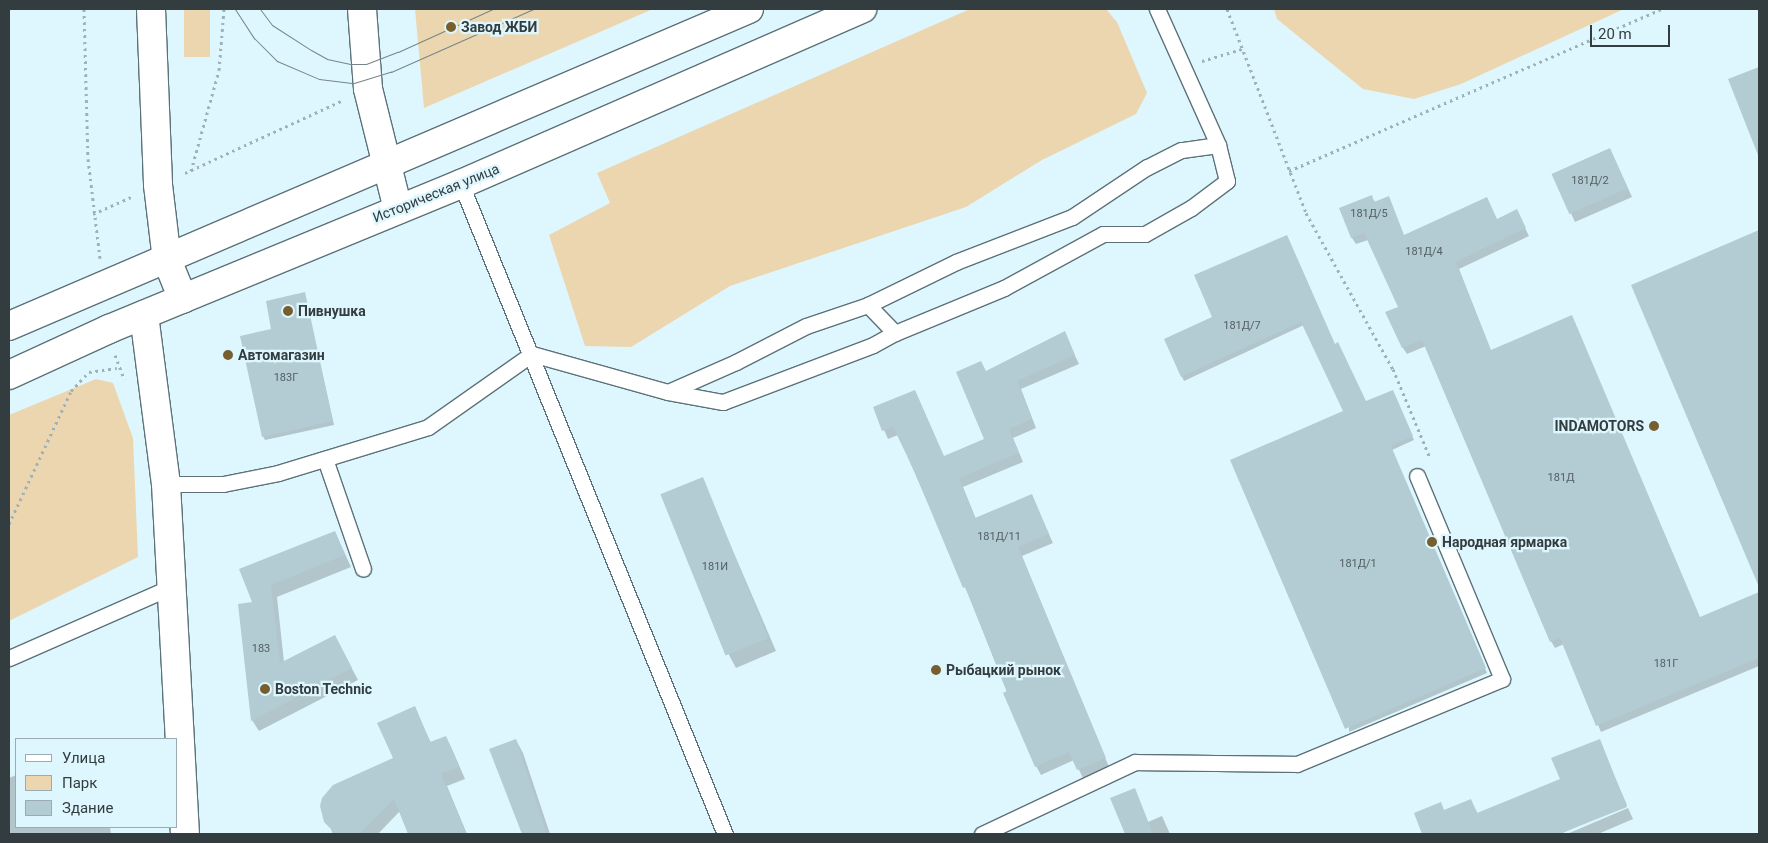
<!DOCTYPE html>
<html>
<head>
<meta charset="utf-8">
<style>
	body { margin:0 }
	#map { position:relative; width:1768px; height:843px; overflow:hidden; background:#def7fe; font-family:Roboto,sans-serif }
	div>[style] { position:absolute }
	.green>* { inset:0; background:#ebd6af; transform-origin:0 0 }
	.shadow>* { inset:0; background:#0003 }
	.building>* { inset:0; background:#b3cbd2; transform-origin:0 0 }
	.path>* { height:3px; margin-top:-1.5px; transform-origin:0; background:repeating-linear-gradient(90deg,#9eb1b7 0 2.5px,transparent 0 6.5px) }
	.roads { filter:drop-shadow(1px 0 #5c7278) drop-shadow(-1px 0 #5c7278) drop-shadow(0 1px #5c7278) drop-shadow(0 -1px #5c7278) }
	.service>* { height:15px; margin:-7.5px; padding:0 7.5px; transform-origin:7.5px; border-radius:7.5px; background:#fff }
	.minor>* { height:28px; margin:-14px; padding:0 14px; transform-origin:14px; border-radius:14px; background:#fff }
	.secondary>* { height:28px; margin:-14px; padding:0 14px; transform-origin:14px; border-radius:14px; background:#fff }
	.trunk>* { height:28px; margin:-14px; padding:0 14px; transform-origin:14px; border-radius:14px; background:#fff }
	.tram>* { height:1px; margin:-0.5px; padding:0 0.5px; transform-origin:0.5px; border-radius:0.5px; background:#76858a }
	.dots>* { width:14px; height:14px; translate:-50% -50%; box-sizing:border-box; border:2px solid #def7fe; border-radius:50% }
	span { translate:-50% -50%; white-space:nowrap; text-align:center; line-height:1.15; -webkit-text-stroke:4.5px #def7fe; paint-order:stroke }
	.number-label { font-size:11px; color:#536064 }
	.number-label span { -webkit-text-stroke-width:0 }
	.poi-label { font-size:14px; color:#333c3f; font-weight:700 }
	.left { translate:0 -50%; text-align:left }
	.right { translate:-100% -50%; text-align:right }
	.street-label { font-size:14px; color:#333c3f }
	.frame { position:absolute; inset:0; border:10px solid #333c3f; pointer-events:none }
	.legend { position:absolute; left:15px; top:738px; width:162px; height:90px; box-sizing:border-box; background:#def7fe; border:1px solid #9aacb2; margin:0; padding:6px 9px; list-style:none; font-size:15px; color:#333c3f }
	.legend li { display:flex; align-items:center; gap:10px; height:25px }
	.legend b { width:25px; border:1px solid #9aacb2 }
	.scale { position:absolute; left:1590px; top:25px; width:80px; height:22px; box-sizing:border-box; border:2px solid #333c3f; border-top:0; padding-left:6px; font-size:15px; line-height:18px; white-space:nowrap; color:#333c3f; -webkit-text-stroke:4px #def7fe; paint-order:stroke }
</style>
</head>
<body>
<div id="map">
	<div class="green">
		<div style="left:184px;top:9px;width:26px;height:48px"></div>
		<div style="clip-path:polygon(415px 9px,653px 9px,424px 108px)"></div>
		<div style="clip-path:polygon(970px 9px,1106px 9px,1117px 22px,1147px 93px,1136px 114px,1042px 160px,966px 207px,730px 286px,631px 347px,585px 346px,549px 235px,610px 203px,597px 173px)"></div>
		<div style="clip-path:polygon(1274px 9px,1624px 9px,1461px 84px,1414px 99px,1363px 89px,1277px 19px)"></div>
		<div style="clip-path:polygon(96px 379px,113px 383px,133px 438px,138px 557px,9px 621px,9px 415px)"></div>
	</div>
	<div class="shadow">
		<div style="clip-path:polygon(1614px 158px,1632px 197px,1575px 222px,1553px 174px)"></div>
		<div style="clip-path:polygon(1371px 197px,1404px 236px,1520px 218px,1529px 236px,1459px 269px,1491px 351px,1700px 618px,1759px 594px,1759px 666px,1601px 732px,1564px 644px,1555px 648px,1551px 641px,1426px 346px,1407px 354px,1403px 348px,1399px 307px,1368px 240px,1356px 244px,1352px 238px,1341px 208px)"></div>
		<div style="clip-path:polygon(1759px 231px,1759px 558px,1750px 562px,1633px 286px)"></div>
		<div style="clip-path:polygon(1287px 236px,1335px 345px,1366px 403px,1394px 396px,1414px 440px,1392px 450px,1487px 673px,1349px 732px,1345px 412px,1304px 325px,1184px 381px,1165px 340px,1213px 318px)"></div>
		<div style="clip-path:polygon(304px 294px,334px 425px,265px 440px,263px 436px,273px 330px)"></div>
		<div style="clip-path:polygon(1064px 333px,1079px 364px,1021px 389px,1036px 428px,1013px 438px,1023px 462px,963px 487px,976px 519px,1031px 495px,1053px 543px,1022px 556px,1109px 767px,1083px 778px,1074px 760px,1041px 775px,1036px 766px,969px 596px,898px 435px,888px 439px,874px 407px,944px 457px,986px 440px,986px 372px)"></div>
		<div style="clip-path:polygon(702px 479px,776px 651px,736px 668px,729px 655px)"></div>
		<div style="clip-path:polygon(335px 532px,351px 567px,277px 597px,284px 662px,341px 648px,358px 680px,259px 731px,252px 720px,254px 603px,241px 570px)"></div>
		<div style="clip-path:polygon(415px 708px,431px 743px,446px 737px,452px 749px,465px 779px,447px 786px,467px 834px,409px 834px,400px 811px,378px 834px,333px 834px,321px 806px,394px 758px)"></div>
		<div style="clip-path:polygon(516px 740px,523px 753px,550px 834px,523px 834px,491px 750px)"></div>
		<div style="clip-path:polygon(1599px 741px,1627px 805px,1560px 834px,1423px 834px,1415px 814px,1445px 811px,1471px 801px,1478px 814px,1562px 780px)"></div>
		<div style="clip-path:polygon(16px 775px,16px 827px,110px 827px,111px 834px,9px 834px,9px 778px)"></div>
		<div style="clip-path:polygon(1134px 789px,1148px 822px,1162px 816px,1170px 834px,1126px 834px,1112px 798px)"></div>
		<div style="clip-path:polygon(1628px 808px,1633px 819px,1598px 834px,1567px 834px)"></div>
	</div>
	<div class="building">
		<div style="clip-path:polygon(1759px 67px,1759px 154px,1758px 155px,1728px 79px)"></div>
		<div style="left:1610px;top:148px;width:44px;height:64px;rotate:66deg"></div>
		<div style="clip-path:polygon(1372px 195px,1374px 202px,1389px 196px,1404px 235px,1487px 197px,1497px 219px,1517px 209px,1526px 228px,1456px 262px,1491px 350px,1572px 315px,1700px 617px,1759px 592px,1759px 658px,1596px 726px,1560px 638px,1550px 642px,1422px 340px,1402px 348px,1385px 312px,1398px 307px,1364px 233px,1351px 238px,1339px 208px)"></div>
		<div style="clip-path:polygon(1759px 230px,1759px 587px,1631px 285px)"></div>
		<div style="clip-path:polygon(1287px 235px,1335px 344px,1338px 342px,1366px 401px,1393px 390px,1413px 436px,1391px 446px,1486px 668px,1345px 729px,1230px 460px,1343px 411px,1301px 322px,1181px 377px,1164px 339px,1212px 317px,1194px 275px)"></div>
		<div style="clip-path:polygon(305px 292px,333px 421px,262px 437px,240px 336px,271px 329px,266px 301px)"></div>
		<div style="clip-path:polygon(1065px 331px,1075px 355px,1017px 381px,1032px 419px,1009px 429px,1019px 453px,959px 478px,975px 518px,1032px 494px,1049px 534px,1018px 547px,1106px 758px,1077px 770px,1069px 752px,1035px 767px,1003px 693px,1007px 691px,965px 587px,963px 588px,913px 468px,893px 427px,882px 431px,873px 407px,915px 390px,944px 456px,984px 439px,956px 372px,981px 361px,986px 371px)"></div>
		<div style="left:703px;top:477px;width:174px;height:46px;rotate:68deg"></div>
		<div style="clip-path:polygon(335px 531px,345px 555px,271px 585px,280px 663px,335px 635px,352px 668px,251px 721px,238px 604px,252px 602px,239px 569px)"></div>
		<div style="clip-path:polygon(415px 706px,430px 742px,446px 736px,459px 767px,441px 774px,466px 834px,408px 834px,394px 799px,359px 834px,336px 834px,324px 822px,320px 806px,322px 798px,333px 785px,393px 758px,377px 723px)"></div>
		<div style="clip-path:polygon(516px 739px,547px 834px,522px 834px,489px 749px)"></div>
		<div style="clip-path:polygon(1600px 739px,1627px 807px,1559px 834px,1422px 834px,1414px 813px,1441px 802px,1444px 810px,1471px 799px,1477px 813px,1560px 779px,1551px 758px)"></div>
		<div style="clip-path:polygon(1135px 788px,1153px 834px,1125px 834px,1110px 798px)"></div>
	</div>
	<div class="path">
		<div style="left:84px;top:9px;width:150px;rotate:88.5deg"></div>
		<div style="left:88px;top:159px;width:100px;rotate:83.1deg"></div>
		<div style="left:1227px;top:9px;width:219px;rotate:68.8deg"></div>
		<div style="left:1306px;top:213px;width:179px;rotate:60.9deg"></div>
		<div style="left:1393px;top:369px;width:96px;rotate:67.4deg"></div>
		<div style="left:1202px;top:61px;width:42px;rotate:-16.7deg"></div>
		<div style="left:191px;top:171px;width:105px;rotate:-74.5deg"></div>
		<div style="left:219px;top:70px;width:61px;rotate:-85.3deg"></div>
		<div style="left:1289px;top:171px;width:406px;rotate:-23.5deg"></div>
		<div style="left:185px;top:173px;width:174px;rotate:-24.8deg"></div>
		<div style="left:93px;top:214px;width:42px;rotate:-24.1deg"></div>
		<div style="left:115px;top:355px;width:26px;rotate:69deg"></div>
		<div style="left:9px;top:524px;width:147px;rotate:-65deg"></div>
		<div style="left:71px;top:391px;width:26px;rotate:-47deg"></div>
		<div style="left:89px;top:372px;width:28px;rotate:-8deg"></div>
	</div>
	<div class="roads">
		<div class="service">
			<div style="left:1157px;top:9px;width:149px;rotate:65.8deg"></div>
			<div style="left:461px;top:184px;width:702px;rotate:67.9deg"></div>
			<div style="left:868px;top:305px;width:39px;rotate:46deg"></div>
			<div style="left:325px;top:459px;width:116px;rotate:70.9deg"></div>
			<div style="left:166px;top:484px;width:57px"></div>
			<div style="left:223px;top:484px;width:56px;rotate:-11.3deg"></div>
			<div style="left:278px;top:473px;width:157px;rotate:-17deg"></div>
			<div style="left:428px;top:427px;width:127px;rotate:-35.1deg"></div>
			<div style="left:532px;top:354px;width:141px;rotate:15.6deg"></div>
			<div style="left:668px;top:392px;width:56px;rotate:10.3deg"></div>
			<div style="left:723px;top:402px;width:160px;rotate:-20.8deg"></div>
			<div style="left:873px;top:345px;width:25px;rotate:-29deg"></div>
			<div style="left:895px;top:333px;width:118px;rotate:-22.4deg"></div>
			<div style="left:1004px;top:288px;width:113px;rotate:-28.6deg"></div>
			<div style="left:1103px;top:234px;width:42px"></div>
			<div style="left:1145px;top:234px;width:53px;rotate:-29.5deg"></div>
			<div style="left:1191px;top:208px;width:45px;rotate:-36.9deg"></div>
			<div style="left:1227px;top:181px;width:37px;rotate:-104deg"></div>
			<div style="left:1218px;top:145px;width:37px;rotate:172deg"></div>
			<div style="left:1181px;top:150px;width:38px;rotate:153deg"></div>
			<div style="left:1147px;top:167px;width:90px;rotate:146.3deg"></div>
			<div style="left:1072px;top:217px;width:124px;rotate:158.8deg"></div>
			<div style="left:956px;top:262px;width:98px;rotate:154deg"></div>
			<div style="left:868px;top:305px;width:65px;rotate:161.3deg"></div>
			<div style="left:806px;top:326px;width:79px;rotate:152.8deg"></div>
			<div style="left:736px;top:362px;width:74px;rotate:156.2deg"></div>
			<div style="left:9px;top:658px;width:177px;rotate:-23.7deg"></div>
			<div style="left:982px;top:834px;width:169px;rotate:-25.2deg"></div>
			<div style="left:1135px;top:762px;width:162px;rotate:0.7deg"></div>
			<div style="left:1297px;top:764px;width:222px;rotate:-22.5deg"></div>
			<div style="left:1502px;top:679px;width:220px;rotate:-112.7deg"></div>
		</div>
		<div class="minor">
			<div style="left:144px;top:315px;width:170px;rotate:82.6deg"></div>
			<div style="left:166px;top:484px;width:351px;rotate:86.9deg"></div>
		</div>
		<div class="secondary">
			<div style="left:151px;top:9px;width:176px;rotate:87.7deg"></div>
			<div style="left:158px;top:185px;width:76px;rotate:83.2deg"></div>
			<div style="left:167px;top:260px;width:42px;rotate:67.7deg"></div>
			<div style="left:362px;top:9px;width:80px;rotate:85.7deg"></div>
			<div style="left:368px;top:89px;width:124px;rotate:76deg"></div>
		</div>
		<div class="trunk">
			<div style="left:9px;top:326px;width:805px;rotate:-23.19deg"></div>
			<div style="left:9px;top:375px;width:110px;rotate:-24.7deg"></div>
			<div style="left:109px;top:329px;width:381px;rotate:-22.4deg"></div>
			<div style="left:461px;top:184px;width:438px;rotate:-23.6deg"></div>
		</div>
	</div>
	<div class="tram">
		<div style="left:235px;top:9px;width:35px;rotate:57deg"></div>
		<div style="left:254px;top:38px;width:33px;rotate:45deg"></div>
		<div style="left:277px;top:61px;width:46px;rotate:23.2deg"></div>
		<div style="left:319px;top:79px;width:35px;rotate:7deg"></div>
		<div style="left:354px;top:83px;width:39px;rotate:-17deg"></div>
		<div style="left:391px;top:72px;width:155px;rotate:-23.9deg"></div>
		<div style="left:260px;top:9px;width:20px;rotate:53deg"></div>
		<div style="left:272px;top:25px;width:46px;rotate:32.7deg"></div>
		<div style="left:311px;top:50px;width:18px;rotate:29deg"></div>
		<div style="left:327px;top:59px;width:25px;rotate:12deg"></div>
		<div style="left:351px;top:64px;width:15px"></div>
		<div style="left:366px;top:64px;width:34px;rotate:-21deg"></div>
		<div style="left:398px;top:52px;width:104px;rotate:-24.4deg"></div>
	</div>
	<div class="dots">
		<div style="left:451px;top:27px;background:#765e2e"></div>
		<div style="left:288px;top:311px;background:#765e2e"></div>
		<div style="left:228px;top:355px;background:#765e2e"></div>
		<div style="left:1654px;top:426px;background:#765e2e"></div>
		<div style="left:1432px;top:542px;background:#765e2e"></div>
		<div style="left:936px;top:670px;background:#765e2e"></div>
		<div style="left:265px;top:689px;background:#765e2e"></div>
	</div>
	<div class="number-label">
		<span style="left:1590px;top:181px">181Д/2</span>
		<span style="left:1369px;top:214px">181Д/5</span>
		<span style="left:1424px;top:252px">181Д/4</span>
		<span style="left:1242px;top:326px">181Д/7</span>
		<span style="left:286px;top:378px">183Г</span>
		<span style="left:1561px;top:478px">181Д</span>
		<span style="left:999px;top:537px">181Д/11</span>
		<span style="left:1358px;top:564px">181Д/1</span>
		<span style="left:715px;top:567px">181И</span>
		<span style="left:261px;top:649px">183</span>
		<span style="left:1666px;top:664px">181Г</span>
	</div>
	<div class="poi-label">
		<span class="left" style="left:461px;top:27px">Завод ЖБИ</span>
		<span class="left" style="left:298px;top:311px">Пивнушка</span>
		<span class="left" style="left:238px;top:355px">Автомагазин</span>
		<span class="right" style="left:1644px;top:426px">INDAMOTORS</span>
		<span class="left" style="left:1442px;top:542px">Народная ярмарка</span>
		<span class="left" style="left:946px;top:670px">Рыбацкий рынок</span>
		<span class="left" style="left:275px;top:689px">Boston Technic</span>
	</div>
	<div class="street-label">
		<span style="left:436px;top:193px;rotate:-22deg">Историческая улица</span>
	</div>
	<div class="frame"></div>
	<ul class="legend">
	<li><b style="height:6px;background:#fff"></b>Улица</li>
	<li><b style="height:14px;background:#ebd6af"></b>Парк</li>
	<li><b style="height:14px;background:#b3cbd2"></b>Здание</li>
	</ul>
	<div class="scale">20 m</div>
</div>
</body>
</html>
